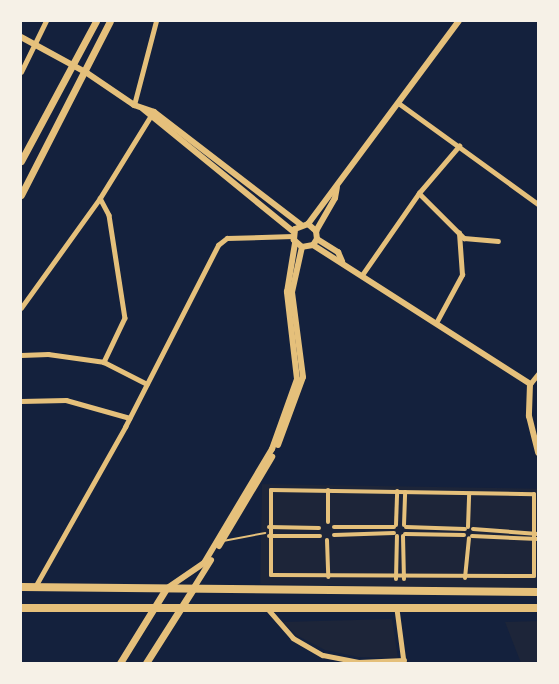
<!DOCTYPE html>
<html>
<head>
<meta charset="utf-8">
<style>
	body { margin:0 }
	#map { position:relative; width:559px; height:684px; overflow:hidden; background:#14213d; font-family:"Source Sans 3",sans-serif }
	div>[style] { position:absolute }
	.green>* { inset:0; background:#1d2539; transform-origin:0 0 }
	.service>* { height:2px; margin:-1px; padding:0 1px; transform-origin:1px; border-radius:1px; background:#e5c07b }
	.pedestrian>* { height:4px; margin:-2px; padding:0 2px; transform-origin:2px; border-radius:2px; background:#e5c07b }
	.minor>* { height:4.5px; margin:-2.25px; padding:0 2.25px; transform-origin:2.25px; border-radius:2.25px; background:#e5c07b }
	.tertiary>* { height:6px; margin:-3px; padding:0 3px; transform-origin:3px; border-radius:3px; background:#e5c07b }
	.secondary>* { height:7px; margin:-3.5px; padding:0 3.5px; transform-origin:3.5px; border-radius:3.5px; background:#e5c07b }
	.primary>* { height:8px; margin:-4px; padding:0 4px; transform-origin:4px; border-radius:4px; background:#e5c07b }
	span { translate:-50% -50%; white-space:nowrap; text-align:center; line-height:1.15; -webkit-text-stroke:4.5px #f6f1e7; paint-order:stroke }
	.frame { position:absolute; inset:0; border:22px solid #f6f1e7; pointer-events:none }
</style>
</head>
<body>
<div id="map">
	<div class="green">
		<div style="left:262px;top:484px;width:276px;height:100px;rotate:1deg"></div>
		<div style="clip-path:polygon(392px 619px,398px 658px,358px 657px,325px 650px,296px 635px,283px 622px)"></div>
		<div style="clip-path:polygon(538px 621px,538px 661px,521px 663px,505px 622px)"></div>
	</div>
	<div class="service">
		<div style="left:223px;top:541px;width:43px;rotate:-10.8deg"></div>
	</div>
	<div class="pedestrian">
		<div style="left:271px;top:490px;width:263px;rotate:0.9deg"></div>
		<div style="left:534px;top:494px;width:82px;rotate:90deg"></div>
		<div style="left:534px;top:576px;width:263px;rotate:-179.8deg"></div>
		<div style="left:271px;top:575px;width:85px;rotate:-90deg"></div>
		<div style="left:328px;top:522px;width:32px;rotate:-90deg"></div>
		<div style="left:396px;top:525px;width:34px;rotate:-88deg"></div>
		<div style="left:404px;top:525px;width:33px;rotate:-88deg"></div>
		<div style="left:269px;top:527px;width:50px;rotate:1.1deg"></div>
		<div style="left:334px;top:527px;width:60px"></div>
		<div style="left:406px;top:527px;width:59px;rotate:1.9deg"></div>
		<div style="left:468px;top:527px;width:33px;rotate:-88deg"></div>
		<div style="left:473px;top:529px;width:65px;rotate:4.4deg"></div>
		<div style="left:405px;top:534px;width:59px;rotate:1deg"></div>
		<div style="left:334px;top:535px;width:60px;rotate:-1.9deg"></div>
		<div style="left:269px;top:536px;width:51px"></div>
		<div style="left:403px;top:536px;width:43px;rotate:88.7deg"></div>
		<div style="left:472px;top:536px;width:66px;rotate:2.6deg"></div>
		<div style="left:327px;top:540px;width:37px;rotate:88deg"></div>
		<div style="left:465px;top:578px;width:40px;rotate:-84.3deg"></div>
		<div style="left:396px;top:579px;width:43px;rotate:-88.7deg"></div>
	</div>
	<div class="minor">
		<div style="left:21px;top:72px;width:57px;rotate:-63.9deg"></div>
		<div style="left:400px;top:104px;width:170px;rotate:35.9deg"></div>
		<div style="left:134px;top:105px;width:87px;rotate:-75.3deg"></div>
		<div style="left:419px;top:193px;width:64px;rotate:45deg"></div>
		<div style="left:464px;top:238px;width:34px;rotate:5deg"></div>
		<div style="left:100px;top:198px;width:19px;rotate:62deg"></div>
		<div style="left:109px;top:215px;width:104px;rotate:81.2deg"></div>
		<div style="left:125px;top:318px;width:49px;rotate:115.5deg"></div>
		<div style="left:362px;top:275px;width:100px;rotate:-55.2deg"></div>
		<div style="left:419px;top:193px;width:62px;rotate:-49.6deg"></div>
		<div style="left:21px;top:308px;width:135px;rotate:-54.3deg"></div>
		<div style="left:100px;top:198px;width:95px;rotate:-58.3deg"></div>
		<div style="left:436px;top:323px;width:55px;rotate:-61.6deg"></div>
		<div style="left:462px;top:275px;width:42px;rotate:-94.1deg"></div>
		<div style="left:21px;top:355px;width:27px;rotate:-2deg"></div>
		<div style="left:48px;top:354px;width:57px;rotate:8.1deg"></div>
		<div style="left:104px;top:362px;width:48px;rotate:27.1deg"></div>
		<div style="left:530px;top:384px;width:13px;rotate:-51deg"></div>
		<div style="left:21px;top:401px;width:45px;rotate:-1.3deg"></div>
		<div style="left:66px;top:400px;width:66px;rotate:15.7deg"></div>
		<div style="left:35px;top:587px;width:184px;rotate:-60.6deg"></div>
		<div style="left:125px;top:427px;width:204px;rotate:-62.9deg"></div>
		<div style="left:218px;top:245px;width:11px;rotate:-38deg"></div>
		<div style="left:227px;top:238px;width:66px;rotate:-1.7deg"></div>
		<div style="left:268px;top:609px;width:38px;rotate:49deg"></div>
		<div style="left:293px;top:638px;width:34px;rotate:30deg"></div>
		<div style="left:323px;top:655px;width:36px;rotate:11deg"></div>
		<div style="left:358px;top:662px;width:46px;rotate:-2.5deg"></div>
		<div style="left:397px;top:609px;width:53px;rotate:82.5deg"></div>
	</div>
	<div class="tertiary">
		<div style="left:21px;top:37px;width:75px;rotate:28.6deg"></div>
		<div style="left:87px;top:73px;width:57px;rotate:34.2deg"></div>
		<div style="left:134px;top:105px;width:21px;rotate:19deg"></div>
		<div style="left:154px;top:112px;width:185px;rotate:37.5deg"></div>
		<div style="left:143px;top:109px;width:195px;rotate:39.2deg"></div>
		<div style="left:308px;top:224px;width:11px;rotate:41deg"></div>
		<div style="left:316px;top:231px;width:8px;rotate:83deg"></div>
		<div style="left:317px;top:239px;width:7px;rotate:124deg"></div>
		<div style="left:313px;top:245px;width:11px;rotate:170deg"></div>
		<div style="left:302px;top:247px;width:11px;rotate:-139deg"></div>
		<div style="left:294px;top:240px;width:11px;rotate:-85deg"></div>
		<div style="left:295px;top:229px;width:14px;rotate:-21deg"></div>
		<div style="left:308px;top:224px;width:253px;rotate:-53.4deg"></div>
		<div style="left:316px;top:231px;width:38px;rotate:-60deg"></div>
		<div style="left:335px;top:198px;width:11px;rotate:-80deg"></div>
		<div style="left:317px;top:239px;width:25px;rotate:32deg"></div>
		<div style="left:338px;top:252px;width:10px;rotate:66deg"></div>
		<div style="left:313px;top:245px;width:258px;rotate:32.6deg"></div>
		<div style="left:530px;top:384px;width:32px;rotate:92deg"></div>
		<div style="left:529px;top:416px;width:38px;rotate:76deg"></div>
		<div style="left:278px;top:445px;width:72px;rotate:-69.8deg"></div>
		<div style="left:303px;top:377px;width:86px;rotate:-97.4deg"></div>
		<div style="left:292px;top:292px;width:46px;rotate:-77.5deg"></div>
		<div style="left:219px;top:546px;width:104px;rotate:-59.2deg"></div>
		<div style="left:166px;top:589px;width:46px;rotate:-34.4deg"></div>
		<div style="left:204px;top:563px;width:133px;rotate:-59.2deg"></div>
		<div style="left:272px;top:449px;width:74px;rotate:-70.3deg"></div>
		<div style="left:297px;top:379px;width:88px;rotate:-96.6deg"></div>
		<div style="left:287px;top:292px;width:50px;rotate:-80.7deg"></div>
		<div style="left:193px;top:589px;width:34px;rotate:-58deg"></div>
	</div>
	<div class="secondary">
		<div style="left:21px;top:161px;width:159px;rotate:-61.8deg"></div>
		<div style="left:21px;top:195px;width:195px;rotate:-62.9deg"></div>
		<div style="left:120px;top:663px;width:86px;rotate:-58.3deg"></div>
		<div style="left:146px;top:663px;width:88px;rotate:-57.6deg"></div>
	</div>
	<div class="primary">
		<div style="left:21px;top:587px;width:517px;rotate:0.55deg"></div>
		<div style="left:21px;top:608px;width:517px"></div>
	</div>
	<div class="frame"></div>
</div>
</body>
</html>
